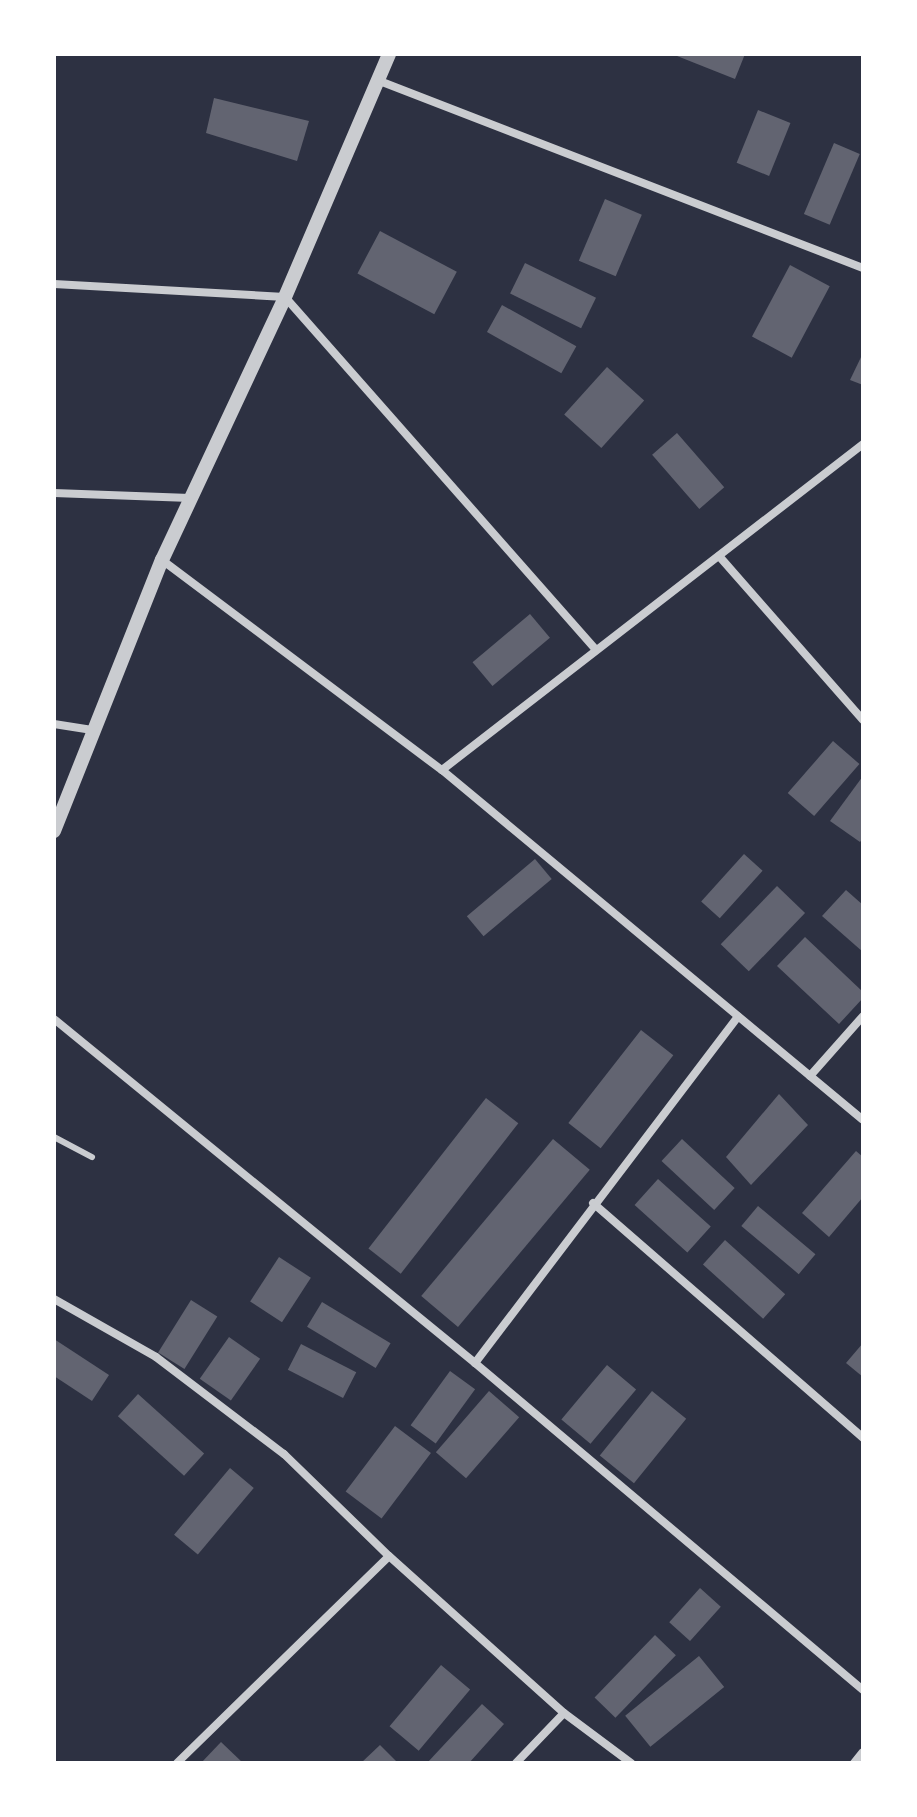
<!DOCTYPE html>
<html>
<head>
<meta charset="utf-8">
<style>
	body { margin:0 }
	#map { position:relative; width:917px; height:1817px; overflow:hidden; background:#2d3142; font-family:"Exo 2",sans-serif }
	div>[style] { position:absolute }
	.building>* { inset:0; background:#626471; transform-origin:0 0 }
	.service>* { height:6px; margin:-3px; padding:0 3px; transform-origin:3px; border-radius:3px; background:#caccd0 }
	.minor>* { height:8px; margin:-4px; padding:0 4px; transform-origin:4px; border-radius:4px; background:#caccd0 }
	.tertiary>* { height:14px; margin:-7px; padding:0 7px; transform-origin:7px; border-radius:7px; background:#caccd0 }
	span { translate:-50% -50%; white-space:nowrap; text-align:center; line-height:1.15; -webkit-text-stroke:6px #fff; paint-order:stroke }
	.frame { position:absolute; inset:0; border:56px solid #fff; pointer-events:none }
</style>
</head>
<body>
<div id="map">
	<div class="building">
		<div style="clip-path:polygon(672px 54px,745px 54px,735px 79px)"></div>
		<div style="clip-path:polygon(214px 98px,309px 121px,297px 161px,206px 133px)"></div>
		<div style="left:758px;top:110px;width:35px;height:57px;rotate:22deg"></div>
		<div style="left:834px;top:143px;width:28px;height:77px;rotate:23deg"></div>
		<div style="left:605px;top:199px;width:40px;height:67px;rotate:23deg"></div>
		<div style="left:380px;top:231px;width:87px;height:48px;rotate:28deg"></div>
		<div style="left:525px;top:263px;width:79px;height:34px;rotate:26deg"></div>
		<div style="left:790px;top:265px;width:45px;height:81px;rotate:28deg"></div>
		<div style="left:502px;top:305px;width:85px;height:31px;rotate:29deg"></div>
		<div style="clip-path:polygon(863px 353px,863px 385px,850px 380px)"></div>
		<div style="left:607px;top:367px;width:50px;height:64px;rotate:42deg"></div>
		<div style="left:677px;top:433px;width:72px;height:33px;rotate:49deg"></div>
		<div style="left:530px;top:614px;width:31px;height:75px;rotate:50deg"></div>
		<div style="left:833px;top:741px;width:35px;height:69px;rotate:41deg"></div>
		<div style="clip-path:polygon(863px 776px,863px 838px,860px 842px,830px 821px)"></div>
		<div style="left:744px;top:854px;width:25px;height:64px;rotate:42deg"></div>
		<div style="left:535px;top:859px;width:26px;height:89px;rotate:50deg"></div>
		<div style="left:777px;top:886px;width:39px;height:81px;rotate:44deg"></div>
		<div style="clip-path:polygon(846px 890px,863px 905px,863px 952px,822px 916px)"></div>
		<div style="clip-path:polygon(805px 937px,863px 992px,863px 998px,839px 1024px,777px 966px)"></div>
		<div style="left:641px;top:1030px;width:41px;height:118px;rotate:38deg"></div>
		<div style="clip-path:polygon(779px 1094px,808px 1125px,751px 1185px,726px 1157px)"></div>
		<div style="left:486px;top:1098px;width:41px;height:191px;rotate:38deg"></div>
		<div style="left:553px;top:1139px;width:48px;height:205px;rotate:40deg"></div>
		<div style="left:682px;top:1139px;width:72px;height:30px;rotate:43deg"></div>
		<div style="clip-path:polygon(856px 1151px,863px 1157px,863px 1197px,829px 1237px,802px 1213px)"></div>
		<div style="left:658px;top:1179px;width:71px;height:35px;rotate:42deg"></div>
		<div style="left:758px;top:1206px;width:75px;height:26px;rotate:40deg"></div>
		<div style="left:725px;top:1240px;width:81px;height:33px;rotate:42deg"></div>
		<div style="left:279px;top:1257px;width:38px;height:53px;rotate:33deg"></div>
		<div style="left:191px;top:1300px;width:31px;height:62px;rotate:32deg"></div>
		<div style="left:322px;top:1302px;width:80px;height:29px;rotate:31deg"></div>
		<div style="left:229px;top:1337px;width:38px;height:51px;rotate:35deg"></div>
		<div style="clip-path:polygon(54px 1339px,109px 1375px,92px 1401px,54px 1376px)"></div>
		<div style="clip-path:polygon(863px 1343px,863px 1377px,846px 1363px)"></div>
		<div style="left:301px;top:1344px;width:62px;height:29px;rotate:27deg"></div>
		<div style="left:607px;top:1365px;width:38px;height:71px;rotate:40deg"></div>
		<div style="left:450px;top:1371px;width:31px;height:67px;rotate:36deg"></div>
		<div style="left:489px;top:1391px;width:40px;height:81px;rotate:41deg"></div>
		<div style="left:652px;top:1391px;width:44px;height:83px;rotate:39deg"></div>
		<div style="left:138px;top:1394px;width:89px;height:30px;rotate:42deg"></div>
		<div style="left:395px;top:1426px;width:45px;height:82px;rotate:37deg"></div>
		<div style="left:230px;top:1468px;width:31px;height:87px;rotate:40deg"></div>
		<div style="left:700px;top:1588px;width:28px;height:46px;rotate:42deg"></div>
		<div style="left:655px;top:1635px;width:29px;height:87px;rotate:44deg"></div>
		<div style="left:699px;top:1656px;width:40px;height:95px;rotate:51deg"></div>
		<div style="left:441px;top:1665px;width:38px;height:80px;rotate:40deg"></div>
		<div style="clip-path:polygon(482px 1704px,504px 1724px,469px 1763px,427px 1763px)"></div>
		<div style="clip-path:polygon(221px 1742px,243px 1763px,201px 1763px)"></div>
		<div style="clip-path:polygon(380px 1745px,398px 1763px,361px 1763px)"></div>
	</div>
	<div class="service">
		<div style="left:54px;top:1137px;width:43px;rotate:27.8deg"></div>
	</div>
	<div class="minor">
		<div style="left:377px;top:80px;width:521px;rotate:21.15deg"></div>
		<div style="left:54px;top:284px;width:231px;rotate:3.2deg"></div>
		<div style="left:285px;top:297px;width:470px;rotate:48.6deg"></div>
		<div style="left:54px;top:493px;width:136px;rotate:2.1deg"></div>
		<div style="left:719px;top:556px;width:218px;rotate:48.7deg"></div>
		<div style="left:162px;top:560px;width:350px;rotate:36.9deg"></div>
		<div style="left:442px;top:770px;width:547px;rotate:39.74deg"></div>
		<div style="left:54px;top:724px;width:37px;rotate:9deg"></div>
		<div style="left:442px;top:770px;width:532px;rotate:-37.75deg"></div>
		<div style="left:54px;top:1019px;width:544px;rotate:39.25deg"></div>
		<div style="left:475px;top:1363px;width:507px;rotate:40.12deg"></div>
		<div style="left:810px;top:1076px;width:80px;rotate:-48.5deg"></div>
		<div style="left:593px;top:1203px;width:358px;rotate:41deg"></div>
		<div style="left:54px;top:1299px;width:117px;rotate:29.6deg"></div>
		<div style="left:156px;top:1357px;width:161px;rotate:37.2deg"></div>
		<div style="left:284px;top:1454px;width:146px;rotate:44.2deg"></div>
		<div style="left:389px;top:1556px;width:235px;rotate:41.9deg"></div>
		<div style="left:564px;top:1713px;width:84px;rotate:36.7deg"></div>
		<div style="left:475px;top:1363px;width:435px;rotate:-52.8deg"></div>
		<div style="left:177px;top:1763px;width:296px;rotate:-44.3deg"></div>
		<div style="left:516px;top:1763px;width:69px;rotate:-46.2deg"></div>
		<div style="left:854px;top:1763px;width:14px;rotate:-51deg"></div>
	</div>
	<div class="tertiary">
		<div style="left:54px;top:831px;width:292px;rotate:-68.3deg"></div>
		<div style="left:162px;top:560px;width:290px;rotate:-64.9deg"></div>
		<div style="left:285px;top:297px;width:264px;rotate:-66.8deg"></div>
	</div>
	<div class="frame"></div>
</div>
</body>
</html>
